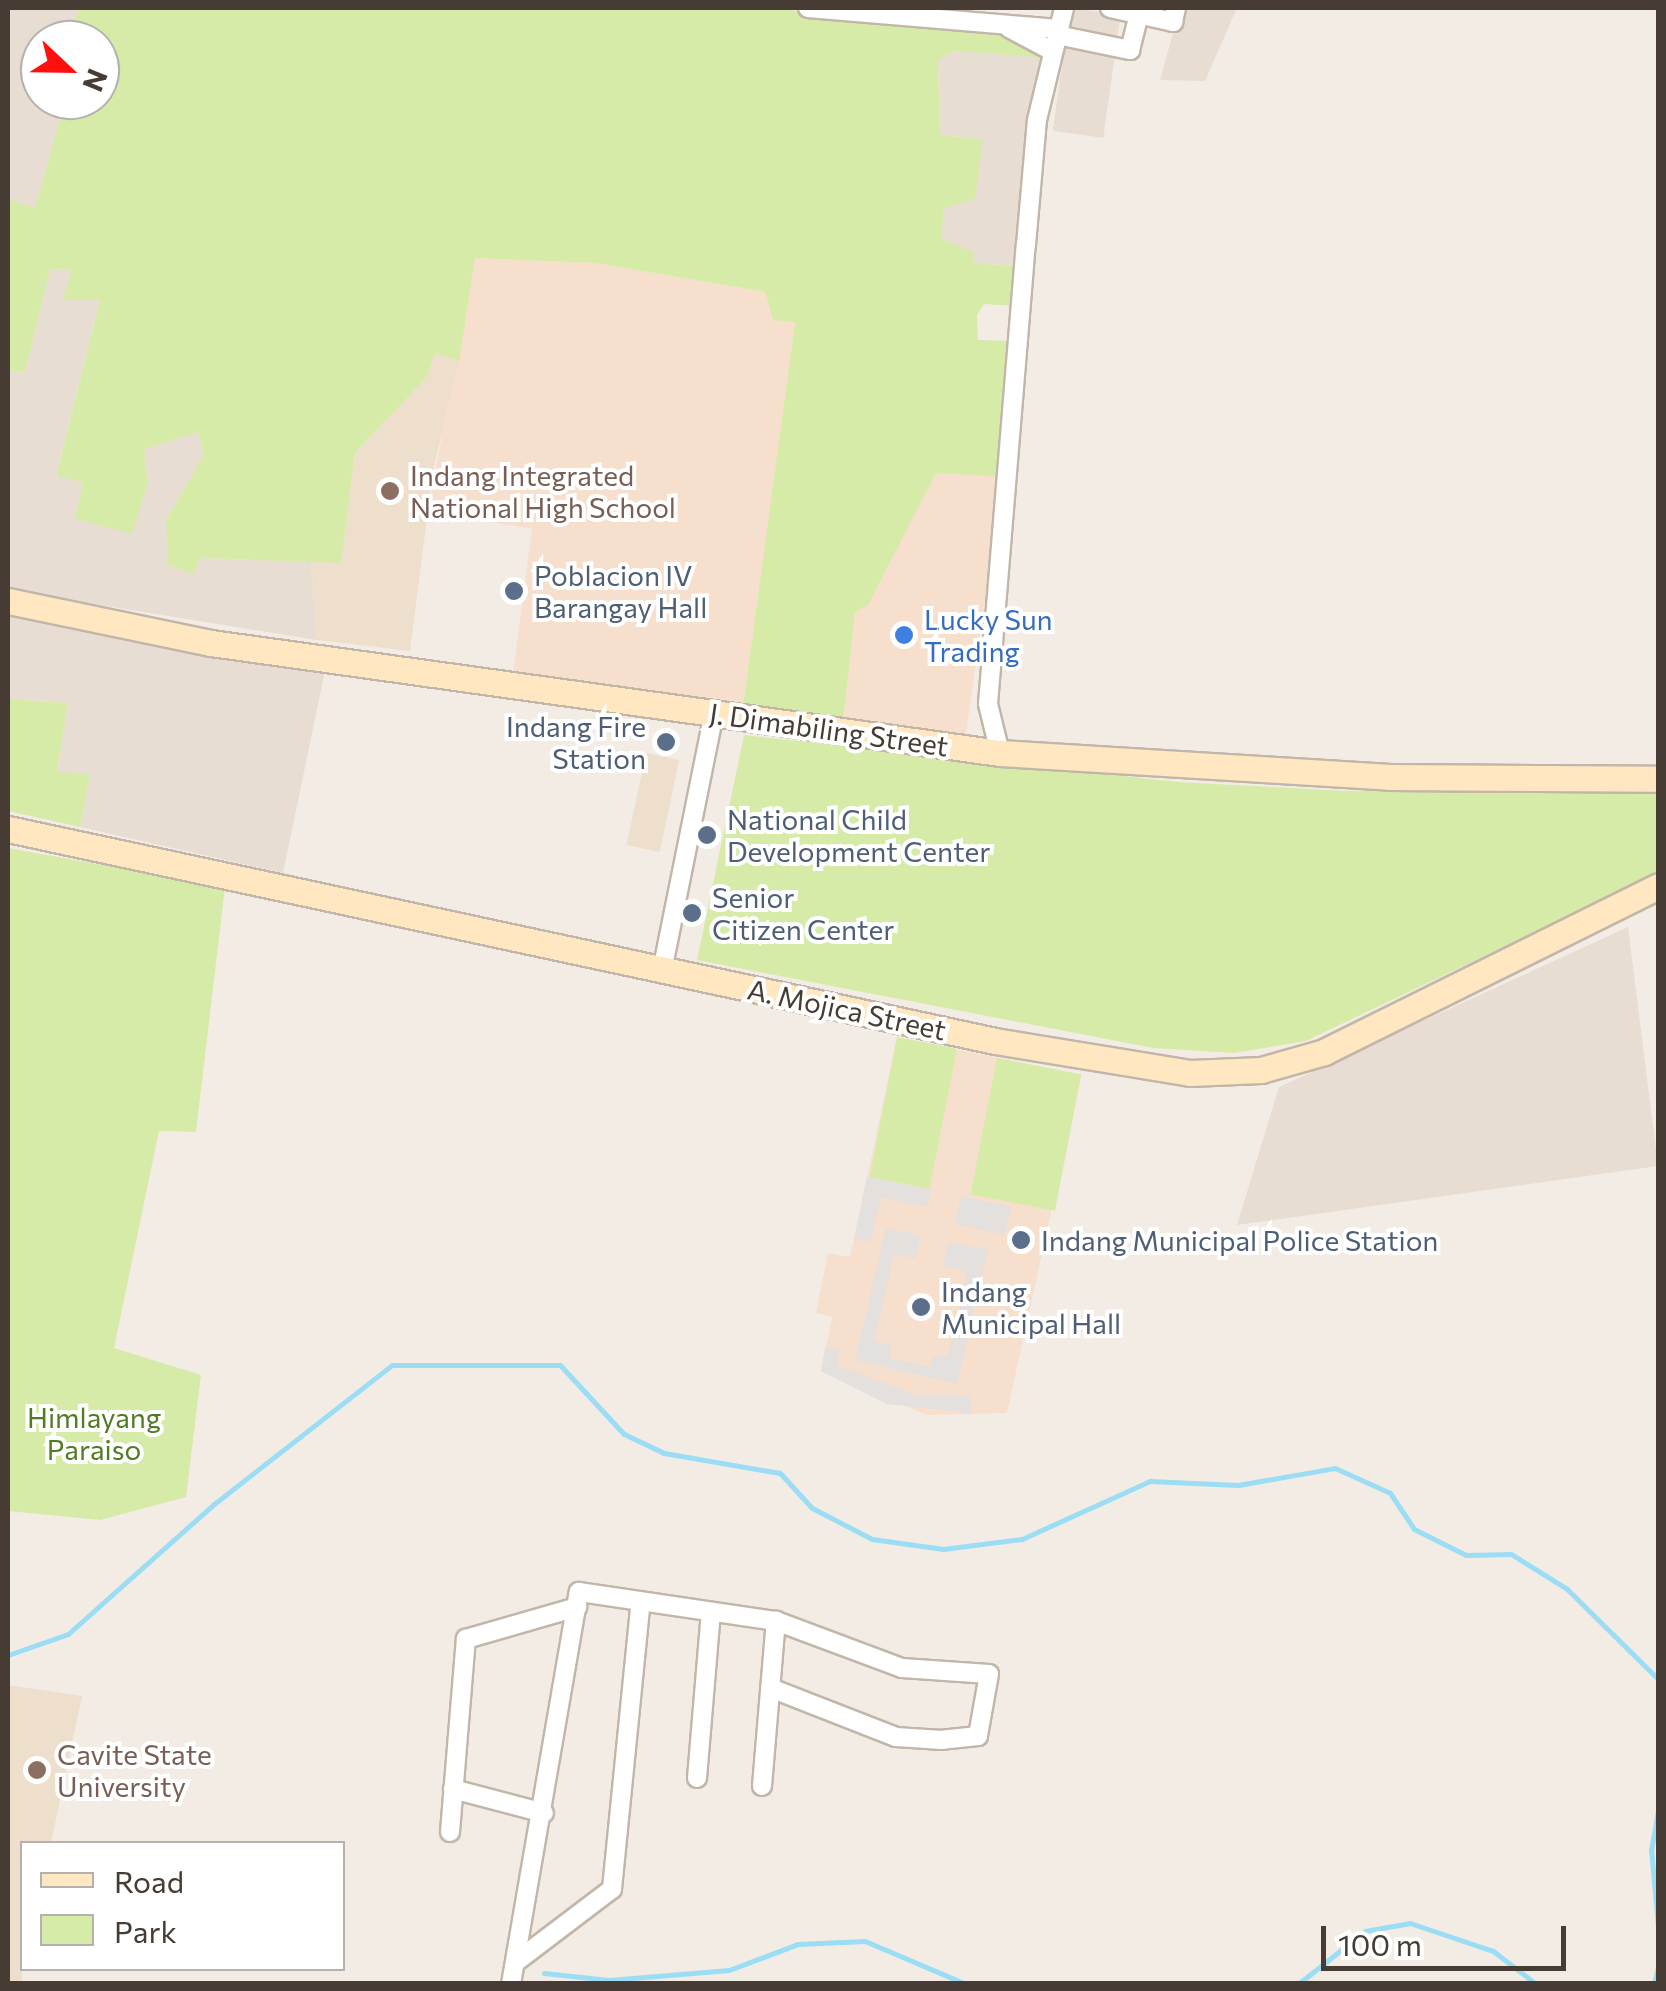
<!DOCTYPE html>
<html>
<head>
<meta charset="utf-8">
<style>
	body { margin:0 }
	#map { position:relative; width:1666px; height:1991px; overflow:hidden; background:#f3ece4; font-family:Commissioner,sans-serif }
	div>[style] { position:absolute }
	.residential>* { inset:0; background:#e8ddd2; transform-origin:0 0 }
	.commercial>* { inset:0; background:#f7dfcd }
	.education>* { inset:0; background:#eedfcd; transform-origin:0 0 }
	.green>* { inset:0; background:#d7eba9; transform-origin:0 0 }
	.parking>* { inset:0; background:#e3e0dd; transform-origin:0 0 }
	.stream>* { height:5px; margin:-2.5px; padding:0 2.5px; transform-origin:2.5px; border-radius:2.5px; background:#9bddf5 }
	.roads { filter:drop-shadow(2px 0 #c2b6a9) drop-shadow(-2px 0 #c2b6a9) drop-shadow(0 2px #c2b6a9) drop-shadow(0 -2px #c2b6a9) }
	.street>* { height:18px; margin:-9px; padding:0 9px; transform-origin:9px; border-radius:9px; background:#fff }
	.secondary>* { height:25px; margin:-12.5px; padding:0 12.5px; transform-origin:12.5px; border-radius:12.5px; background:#ffe7c2 }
	.dots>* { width:28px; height:28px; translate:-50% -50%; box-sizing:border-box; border:5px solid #fff; border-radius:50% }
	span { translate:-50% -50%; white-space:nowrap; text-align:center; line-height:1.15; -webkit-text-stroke:8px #fff; paint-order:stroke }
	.education-label { font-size:28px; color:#785e54 }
	.left { translate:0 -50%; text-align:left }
	.service-label { font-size:28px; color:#4e5e75 }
	.right { translate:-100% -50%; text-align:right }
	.shop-label { font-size:28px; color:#366cbe }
	.street-label { font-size:28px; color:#463c33 }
	.park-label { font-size:28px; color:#517b23 }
	.frame { position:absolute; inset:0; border:10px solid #463c33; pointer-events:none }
	.legend { position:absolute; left:20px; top:1841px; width:325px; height:130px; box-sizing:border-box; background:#fff; border:2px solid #b5b1ad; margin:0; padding:12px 18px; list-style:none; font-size:30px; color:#463c33 }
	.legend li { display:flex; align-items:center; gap:20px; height:50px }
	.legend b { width:50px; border:2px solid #b5b1ad }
	.north { position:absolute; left:20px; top:20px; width:100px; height:100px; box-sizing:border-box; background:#fff; border:2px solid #b5b1ad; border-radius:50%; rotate:112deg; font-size:28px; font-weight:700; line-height:40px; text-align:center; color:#463c33 }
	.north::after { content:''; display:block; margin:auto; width:35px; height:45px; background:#ff100f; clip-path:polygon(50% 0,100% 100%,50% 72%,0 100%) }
	.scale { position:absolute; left:1321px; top:1926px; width:245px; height:45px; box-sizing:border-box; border:5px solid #463c33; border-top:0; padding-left:12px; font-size:30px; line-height:35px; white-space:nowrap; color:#463c33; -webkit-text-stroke:8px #fff; paint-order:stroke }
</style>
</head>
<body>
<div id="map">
	<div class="residential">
		<div style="clip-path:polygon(8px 8px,80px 8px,66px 40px,40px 40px,40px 100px,65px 100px,35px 209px,8px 199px)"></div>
		<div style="left:1070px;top:8px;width:51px;height:124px;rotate:8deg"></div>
		<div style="clip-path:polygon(1180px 8px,1237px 8px,1205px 81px,1160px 80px)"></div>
		<div style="clip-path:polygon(953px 51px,1044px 57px,1018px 266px,972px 263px,940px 239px,944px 207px,959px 199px,983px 139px,940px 135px,938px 60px)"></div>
		<div style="clip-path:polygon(72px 269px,100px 298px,56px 475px,148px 483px,144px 449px,198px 431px,205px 455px,166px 520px,201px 558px,311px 562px,317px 640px,8px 590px,8px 370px,25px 372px,50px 270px)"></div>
		<div style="clip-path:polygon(8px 612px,325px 671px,283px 873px,80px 827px,90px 775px,57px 773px,68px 703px,8px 699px)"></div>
		<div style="clip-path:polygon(1628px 927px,1658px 1166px,1237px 1225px,1279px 1087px)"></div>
	</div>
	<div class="commercial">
		<div style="clip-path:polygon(475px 258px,595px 263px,765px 292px,773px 319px,795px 322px,743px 706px,513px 673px,532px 529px,428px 511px)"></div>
		<div style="clip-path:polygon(936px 472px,1003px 477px,965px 740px,843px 722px,855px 611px,868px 604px)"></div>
		<div style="clip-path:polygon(897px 1037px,1081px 1075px,1007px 1413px,927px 1415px,821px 1371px,832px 1317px,816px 1313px,828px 1253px,850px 1257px)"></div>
	</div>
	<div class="education">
		<div style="clip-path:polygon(435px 352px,459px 361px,433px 471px,410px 651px,317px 640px,311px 562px,341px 562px,355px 453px,426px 378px)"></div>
		<div style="left:646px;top:753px;width:34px;height:94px;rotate:12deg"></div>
		<div style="clip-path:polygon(8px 1685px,82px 1696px,51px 1843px,22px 1844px,22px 1984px,8px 1983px)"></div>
	</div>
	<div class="green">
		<div style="clip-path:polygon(80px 8px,768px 8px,994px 30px,1039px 45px,1037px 57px,953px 51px,938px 61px,940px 135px,983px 139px,975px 199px,944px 208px,941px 239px,974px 252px,973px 263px,1018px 266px,1016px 306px,984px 304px,977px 315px,978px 340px,1014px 341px,1003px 477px,936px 473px,868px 605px,855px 612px,843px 722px,743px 706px,795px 322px,773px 320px,765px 292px,595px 263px,475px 258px,459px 361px,435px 353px,426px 378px,355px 453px,341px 563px,201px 558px,193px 574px,168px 565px,166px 520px,204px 455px,198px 432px,144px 449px,148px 483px,132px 534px,75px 519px,83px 482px,56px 476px,100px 299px,63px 299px,72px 269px,50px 270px,25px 372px,8px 370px,8px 199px,35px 208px,65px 100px,100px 100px,100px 40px,66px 40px)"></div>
		<div style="clip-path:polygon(8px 699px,68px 703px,57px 772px,90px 774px,80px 827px,8px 811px)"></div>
		<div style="clip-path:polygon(744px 735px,1179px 782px,1347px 791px,1658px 782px,1658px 873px,1306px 1041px,1234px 1053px,1153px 1048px,697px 960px)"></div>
		<div style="clip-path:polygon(8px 848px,225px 887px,196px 1132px,159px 1131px,114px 1348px,201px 1375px,186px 1497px,100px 1520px,8px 1511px)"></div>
		<div style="left:897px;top:1037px;width:61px;height:143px;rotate:11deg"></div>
		<div style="left:997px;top:1058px;width:86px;height:139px;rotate:11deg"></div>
	</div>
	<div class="parking">
		<div style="clip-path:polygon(867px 1177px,931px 1190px,927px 1207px,881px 1197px,870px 1243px,854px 1239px)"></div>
		<div style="left:961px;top:1196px;width:51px;height:29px;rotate:12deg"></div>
		<div style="clip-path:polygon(886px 1228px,921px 1236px,915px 1259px,894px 1254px,874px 1341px,891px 1345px,889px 1358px,930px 1367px,934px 1355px,947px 1358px,967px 1272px,943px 1265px,948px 1242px,988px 1250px,957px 1384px,855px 1360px)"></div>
		<div style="clip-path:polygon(825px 1347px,839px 1350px,837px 1365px,918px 1396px,970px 1396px,971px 1413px,887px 1404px,821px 1371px)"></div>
	</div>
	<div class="stream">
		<div style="left:8px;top:1655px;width:64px;rotate:-19.3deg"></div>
		<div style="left:68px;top:1634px;width:195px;rotate:-41.7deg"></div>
		<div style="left:214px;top:1504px;width:226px;rotate:-38deg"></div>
		<div style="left:392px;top:1365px;width:168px"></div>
		<div style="left:560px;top:1365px;width:94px;rotate:47.2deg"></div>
		<div style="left:624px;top:1434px;width:44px;rotate:25.4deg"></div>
		<div style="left:664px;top:1453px;width:118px;rotate:9.8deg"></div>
		<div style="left:780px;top:1473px;width:47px;rotate:47.6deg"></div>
		<div style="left:812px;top:1508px;width:68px;rotate:27.3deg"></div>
		<div style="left:872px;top:1539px;width:72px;rotate:8deg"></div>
		<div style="left:943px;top:1549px;width:80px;rotate:-7.2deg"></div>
		<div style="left:1022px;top:1539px;width:141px;rotate:-24.4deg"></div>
		<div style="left:1150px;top:1481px;width:88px;rotate:2.6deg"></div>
		<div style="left:1238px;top:1485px;width:98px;rotate:-9.9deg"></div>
		<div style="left:1335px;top:1468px;width:60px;rotate:24.4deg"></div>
		<div style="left:1390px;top:1493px;width:43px;rotate:56.3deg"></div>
		<div style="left:1414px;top:1529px;width:58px;rotate:26.6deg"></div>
		<div style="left:1466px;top:1555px;width:45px;rotate:-1.3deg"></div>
		<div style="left:1511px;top:1554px;width:66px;rotate:32deg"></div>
		<div style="left:1567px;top:1589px;width:128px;rotate:44.7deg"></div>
		<div style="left:1658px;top:1811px;width:39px;rotate:100deg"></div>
		<div style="left:1651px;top:1849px;width:77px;rotate:84.8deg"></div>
		<div style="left:544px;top:1973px;width:65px;rotate:6.1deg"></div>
		<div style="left:609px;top:1980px;width:120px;rotate:-4.8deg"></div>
		<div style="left:729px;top:1970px;width:74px;rotate:-20.6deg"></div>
		<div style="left:798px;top:1944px;width:67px;rotate:-2.6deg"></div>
		<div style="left:865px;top:1941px;width:110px;rotate:23.1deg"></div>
		<div style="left:1118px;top:1984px;width:21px"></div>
		<div style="left:1298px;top:1984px;width:85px;rotate:-38.3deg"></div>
		<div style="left:1365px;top:1931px;width:46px;rotate:-10.1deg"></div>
		<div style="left:1410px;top:1923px;width:88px;rotate:18.6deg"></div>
		<div style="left:1493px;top:1951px;width:54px;rotate:37.5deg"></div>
		<div style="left:1654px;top:1984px;width:18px;rotate:-77deg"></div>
	</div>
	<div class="roads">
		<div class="street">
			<div style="left:808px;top:8px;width:251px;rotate:4.8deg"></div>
			<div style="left:1110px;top:8px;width:65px;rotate:12.5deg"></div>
			<div style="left:1173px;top:22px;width:14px;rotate:-78deg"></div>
			<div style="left:1009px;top:28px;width:49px;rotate:28.1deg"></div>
			<div style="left:1057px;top:35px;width:75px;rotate:11.6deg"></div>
			<div style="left:1130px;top:50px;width:37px;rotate:-76deg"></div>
			<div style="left:1000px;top:753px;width:50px;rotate:-103.8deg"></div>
			<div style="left:988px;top:704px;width:461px;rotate:-85.3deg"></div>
			<div style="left:1026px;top:245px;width:125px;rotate:-85deg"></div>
			<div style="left:1037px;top:120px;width:115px;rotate:-76.4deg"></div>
			<div style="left:662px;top:971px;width:263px;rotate:-78.6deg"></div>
			<div style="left:697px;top:1778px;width:166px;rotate:-85.2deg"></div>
			<div style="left:762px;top:1786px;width:166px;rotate:-85.2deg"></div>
			<div style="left:453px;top:1789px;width:94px;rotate:14.8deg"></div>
			<div style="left:450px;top:1832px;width:194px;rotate:-85.3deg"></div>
			<div style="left:466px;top:1639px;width:116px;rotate:-16.1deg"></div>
			<div style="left:517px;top:1961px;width:119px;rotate:-37.2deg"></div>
			<div style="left:612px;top:1889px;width:289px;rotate:-84.3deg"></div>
			<div style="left:511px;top:1984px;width:398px;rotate:-80.2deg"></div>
			<div style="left:579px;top:1592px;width:199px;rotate:8.4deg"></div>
			<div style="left:776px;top:1621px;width:134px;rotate:20.5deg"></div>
			<div style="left:902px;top:1668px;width:87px;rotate:3.9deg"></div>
			<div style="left:989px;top:1674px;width:63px;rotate:100.1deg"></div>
			<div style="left:978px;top:1736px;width:36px;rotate:174deg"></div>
			<div style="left:942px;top:1740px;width:46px;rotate:-176.3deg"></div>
			<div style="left:896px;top:1737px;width:135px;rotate:-158.7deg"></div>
		</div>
		<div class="secondary">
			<div style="left:8px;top:601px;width:207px;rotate:11.7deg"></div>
			<div style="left:211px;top:643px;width:797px;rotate:7.94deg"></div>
			<div style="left:1000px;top:753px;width:391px;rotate:3.5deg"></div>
			<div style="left:1390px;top:777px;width:268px;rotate:0.4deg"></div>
			<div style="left:8px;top:829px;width:1010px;rotate:12.12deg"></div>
			<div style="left:995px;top:1041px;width:198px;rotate:9.3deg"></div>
			<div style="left:1190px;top:1073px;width:71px;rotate:-2.4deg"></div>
			<div style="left:1261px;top:1070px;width:66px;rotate:-15.9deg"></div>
			<div style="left:1324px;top:1052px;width:373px;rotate:-26.4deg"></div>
		</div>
	</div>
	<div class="dots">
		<div style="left:390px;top:491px;background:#8d6e63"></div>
		<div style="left:514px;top:591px;background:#5c6f8a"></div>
		<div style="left:904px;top:635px;background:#3f7fe0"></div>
		<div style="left:666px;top:742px;background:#5c6f8a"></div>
		<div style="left:707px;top:835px;background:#5c6f8a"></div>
		<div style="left:692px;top:913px;background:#5c6f8a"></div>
		<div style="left:1021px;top:1240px;background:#5c6f8a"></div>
		<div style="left:921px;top:1307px;background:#5c6f8a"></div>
		<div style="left:37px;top:1770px;background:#8d6e63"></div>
	</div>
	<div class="education-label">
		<span class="left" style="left:410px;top:491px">Indang Integrated<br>National High School</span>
		<span class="left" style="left:57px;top:1770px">Cavite State<br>University</span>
	</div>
	<div class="service-label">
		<span class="left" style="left:534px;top:591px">Poblacion IV<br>Barangay Hall</span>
		<span class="right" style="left:646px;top:742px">Indang Fire<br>Station</span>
		<span class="left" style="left:727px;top:835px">National Child<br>Development Center</span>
		<span class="left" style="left:712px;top:913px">Senior<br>Citizen Center</span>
		<span class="left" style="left:1041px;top:1240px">Indang Municipal Police Station</span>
		<span class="left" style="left:941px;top:1307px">Indang<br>Municipal Hall</span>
	</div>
	<div class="shop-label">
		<span class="left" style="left:924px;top:635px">Lucky Sun<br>Trading</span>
	</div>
	<div class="street-label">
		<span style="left:829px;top:729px;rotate:8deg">J. Dimabiling Street</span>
		<span style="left:847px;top:1009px;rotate:12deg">A. Mojica Street</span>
	</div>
	<div class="park-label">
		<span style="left:94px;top:1433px">Himlayang<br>Paraiso</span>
	</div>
	<div class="frame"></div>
	<ul class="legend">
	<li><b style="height:12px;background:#ffe7c2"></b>Road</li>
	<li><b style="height:28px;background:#d7eba9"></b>Park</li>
	</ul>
	<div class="north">N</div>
	<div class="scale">100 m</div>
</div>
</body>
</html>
